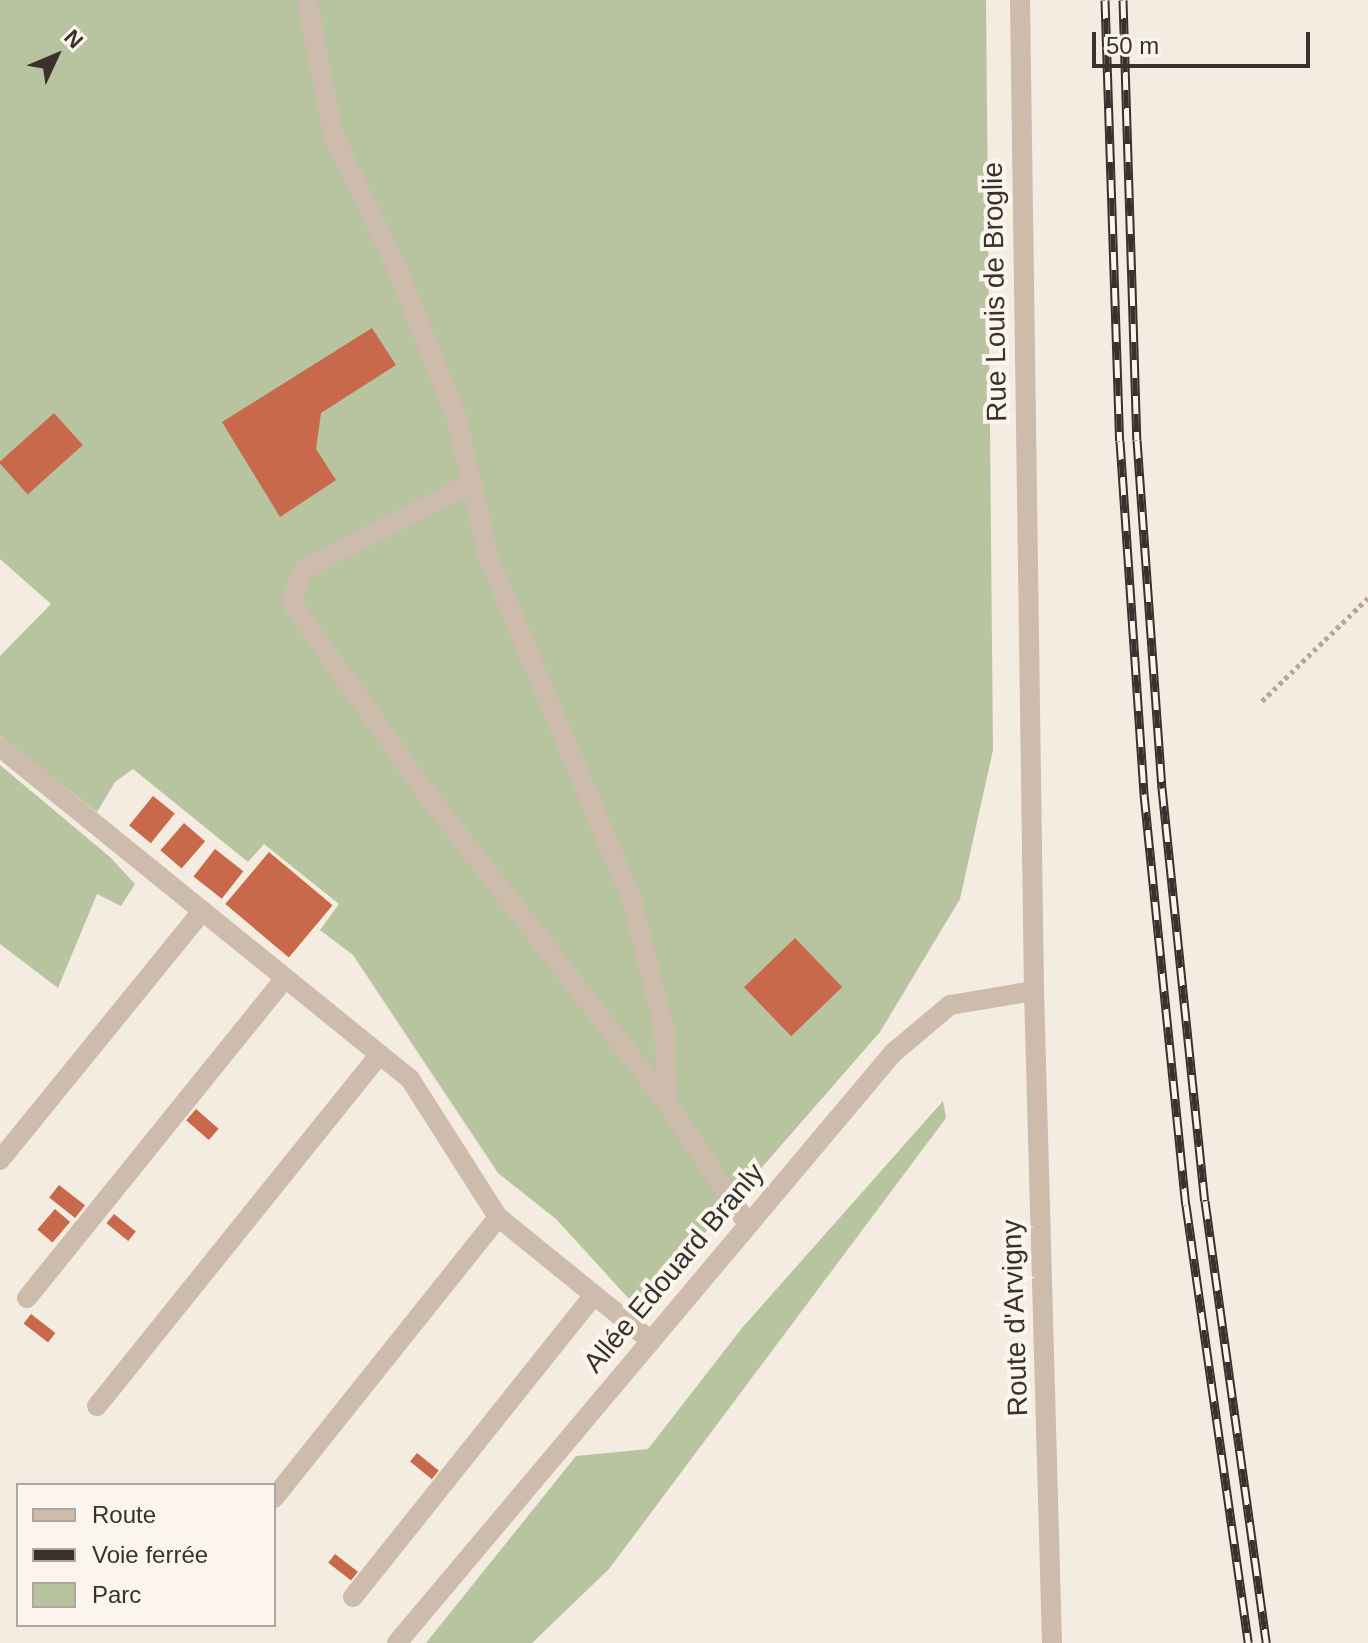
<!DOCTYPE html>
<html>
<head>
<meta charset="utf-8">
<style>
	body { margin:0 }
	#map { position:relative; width:1368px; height:1643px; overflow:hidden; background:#f4ebe1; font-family:Arial,sans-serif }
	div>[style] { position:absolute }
	.green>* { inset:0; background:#b8c4a0 }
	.building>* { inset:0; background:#c8694b; transform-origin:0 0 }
	.path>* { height:5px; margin-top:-2.5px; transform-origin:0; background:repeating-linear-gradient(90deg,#b9a596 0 4px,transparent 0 8px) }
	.minor>* { height:20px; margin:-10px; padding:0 10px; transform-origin:10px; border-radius:10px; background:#cdbbac }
	.rail>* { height:9px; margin-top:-4.5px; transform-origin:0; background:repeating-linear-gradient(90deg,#fbf5ee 0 18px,#3b302b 0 36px); box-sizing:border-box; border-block:2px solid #3b302b }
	span { translate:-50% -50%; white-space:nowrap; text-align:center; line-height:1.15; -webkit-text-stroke:8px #fbf5ee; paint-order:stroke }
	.street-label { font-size:28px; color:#3b302b }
	.legend { position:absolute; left:16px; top:1483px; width:260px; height:144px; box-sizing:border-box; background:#fbf5ee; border:2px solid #aea6a0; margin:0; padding:10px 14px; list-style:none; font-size:24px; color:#3b302b }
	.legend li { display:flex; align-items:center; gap:16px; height:40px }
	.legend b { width:40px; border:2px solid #aea6a0 }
	.north { position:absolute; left:16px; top:16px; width:80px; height:80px; -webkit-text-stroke:6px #fbf5ee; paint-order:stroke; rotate:46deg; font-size:22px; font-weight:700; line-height:32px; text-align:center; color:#3b302b }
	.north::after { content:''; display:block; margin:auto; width:28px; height:36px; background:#3b302b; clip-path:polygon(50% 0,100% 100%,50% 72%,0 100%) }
	.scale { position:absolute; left:1092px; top:32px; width:218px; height:36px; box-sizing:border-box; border:4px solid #3b302b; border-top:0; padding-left:10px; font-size:24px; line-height:28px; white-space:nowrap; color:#3b302b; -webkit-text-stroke:6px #fbf5ee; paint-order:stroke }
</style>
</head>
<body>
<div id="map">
	<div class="green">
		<div style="clip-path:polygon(0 0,986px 0,993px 750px,960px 899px,880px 1032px,647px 1299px,630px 1300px,556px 1219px,498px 1173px,353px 955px,320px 930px,339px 904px,264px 844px,248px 862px,133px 769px,115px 782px,97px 812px,0 736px,0 656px,51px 604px,0 559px)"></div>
		<div style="clip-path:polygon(0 765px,110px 857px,135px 884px,121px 906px,97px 894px,58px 988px,0 944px)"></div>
		<div style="clip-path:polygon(943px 1101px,946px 1118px,609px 1569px,532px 1643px,426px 1643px,576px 1456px,648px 1449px,742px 1328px)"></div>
	</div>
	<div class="building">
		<div style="clip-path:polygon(372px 328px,396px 365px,321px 413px,316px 449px,336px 480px,280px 517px,222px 422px)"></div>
		<div style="left:54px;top:413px;width:43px;height:74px;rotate:48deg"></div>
		<div style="left:153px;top:796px;width:28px;height:38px;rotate:39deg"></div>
		<div style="left:184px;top:823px;width:28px;height:36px;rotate:41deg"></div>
		<div style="left:215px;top:849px;width:36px;height:35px;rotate:38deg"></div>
		<div style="left:269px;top:852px;width:83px;height:68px;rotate:40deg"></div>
		<div style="left:795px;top:938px;width:68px;height:71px;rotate:46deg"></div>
		<div style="left:196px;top:1109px;width:30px;height:15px;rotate:41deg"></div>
		<div style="left:59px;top:1185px;width:33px;height:16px;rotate:38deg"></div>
		<div style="left:55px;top:1209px;width:20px;height:27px;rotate:41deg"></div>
		<div style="left:114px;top:1214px;width:28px;height:12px;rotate:39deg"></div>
		<div style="left:31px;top:1314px;width:31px;height:12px;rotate:38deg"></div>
		<div style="left:417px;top:1453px;width:28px;height:11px;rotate:39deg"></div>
		<div style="left:335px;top:1554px;width:29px;height:11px;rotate:38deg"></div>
	</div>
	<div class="path">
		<div style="left:1262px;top:701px;width:148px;rotate:-44.2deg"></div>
	</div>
	<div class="minor">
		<div style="left:307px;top:0;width:136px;rotate:79deg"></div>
		<div style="left:333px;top:134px;width:148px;rotate:64.5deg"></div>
		<div style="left:397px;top:268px;width:162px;rotate:68.3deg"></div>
		<div style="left:457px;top:419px;width:140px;rotate:77.2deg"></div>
		<div style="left:488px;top:556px;width:373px;rotate:67.3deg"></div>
		<div style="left:632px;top:900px;width:132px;rotate:76deg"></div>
		<div style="left:664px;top:1028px;width:75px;rotate:87.7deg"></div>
		<div style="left:1020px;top:0;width:991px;rotate:89.19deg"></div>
		<div style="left:1034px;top:991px;width:652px;rotate:88.42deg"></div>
		<div style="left:472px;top:483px;width:189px;rotate:152.9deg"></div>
		<div style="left:304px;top:569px;width:35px;rotate:112deg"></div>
		<div style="left:291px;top:602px;width:234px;rotate:54.7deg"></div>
		<div style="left:426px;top:793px;width:393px;rotate:52.1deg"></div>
		<div style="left:667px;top:1103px;width:144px;rotate:56.3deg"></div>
		<div style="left:0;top:747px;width:528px;rotate:39deg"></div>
		<div style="left:410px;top:1079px;width:164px;rotate:57.5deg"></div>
		<div style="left:498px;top:1217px;width:197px;rotate:39deg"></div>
		<div style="left:0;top:1160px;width:321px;rotate:-50.9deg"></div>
		<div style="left:27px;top:1298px;width:411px;rotate:-51.1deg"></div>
		<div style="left:97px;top:1406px;width:450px;rotate:-51.2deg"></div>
		<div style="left:274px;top:1498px;width:359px;rotate:-51.4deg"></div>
		<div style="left:353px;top:1597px;width:386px;rotate:-51.4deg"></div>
		<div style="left:397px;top:1643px;width:771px;rotate:-49.95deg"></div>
		<div style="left:893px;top:1053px;width:75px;rotate:-40.1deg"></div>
		<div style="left:950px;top:1005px;width:85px;rotate:-9.5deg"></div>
	</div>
	<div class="rail">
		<div style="left:1105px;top:0;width:441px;rotate:88.1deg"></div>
		<div style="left:1120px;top:441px;width:354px;rotate:86.1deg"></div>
		<div style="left:1144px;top:794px;width:413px;rotate:84.2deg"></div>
		<div style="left:1186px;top:1205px;width:442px;rotate:81.9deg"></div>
		<div style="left:1123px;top:0;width:440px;rotate:88.2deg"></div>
		<div style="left:1137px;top:440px;width:349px;rotate:85.9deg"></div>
		<div style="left:1162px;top:788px;width:415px;rotate:84.1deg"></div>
		<div style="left:1205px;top:1201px;width:446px;rotate:82.1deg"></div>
	</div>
	<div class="street-label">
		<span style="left:995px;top:292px;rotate:-91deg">Rue Louis de Broglie</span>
		<span style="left:674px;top:1268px;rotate:-50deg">Allée Edouard Branly</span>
		<span style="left:1015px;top:1318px;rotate:-92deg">Route d'Arvigny</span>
	</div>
	<ul class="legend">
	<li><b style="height:10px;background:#cdbbac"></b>Route</li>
	<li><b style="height:10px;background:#3b302b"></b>Voie ferrée</li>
	<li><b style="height:22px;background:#b8c4a0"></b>Parc</li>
	</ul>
	<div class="north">N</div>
	<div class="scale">50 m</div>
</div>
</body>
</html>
